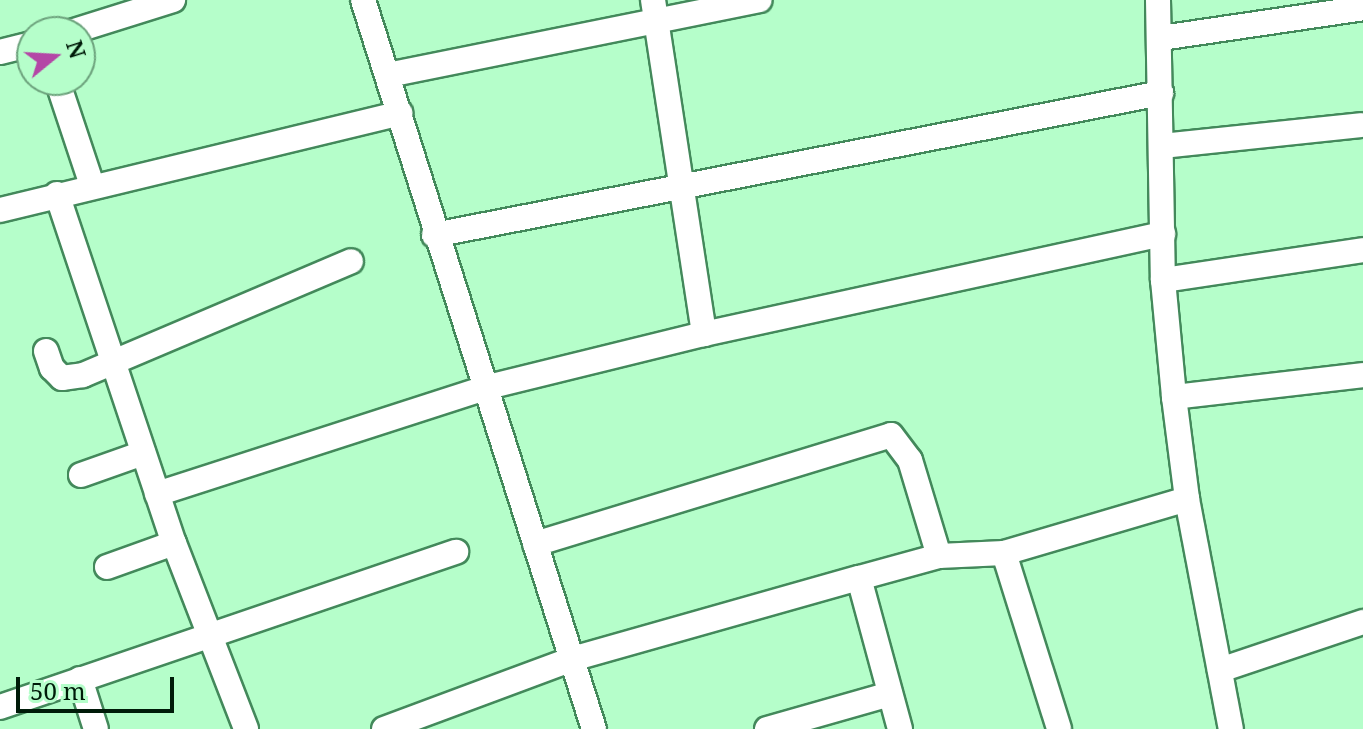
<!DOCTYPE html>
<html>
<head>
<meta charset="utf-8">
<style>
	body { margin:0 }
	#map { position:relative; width:1363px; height:729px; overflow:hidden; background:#b5feca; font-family:"Noto Serif",serif }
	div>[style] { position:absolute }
	.roads { filter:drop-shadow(2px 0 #43895b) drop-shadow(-2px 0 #43895b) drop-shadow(0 2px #43895b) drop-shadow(0 -2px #43895b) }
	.minor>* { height:24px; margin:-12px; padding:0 12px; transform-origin:12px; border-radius:12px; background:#fff }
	span { translate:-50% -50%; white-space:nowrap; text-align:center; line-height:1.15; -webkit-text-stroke:8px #b5feca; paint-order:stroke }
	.north { position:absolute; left:16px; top:16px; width:80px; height:80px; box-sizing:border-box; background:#b5feca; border:2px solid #6da37d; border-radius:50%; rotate:72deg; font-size:22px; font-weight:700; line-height:32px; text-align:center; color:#001b09 }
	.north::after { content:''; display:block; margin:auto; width:28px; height:36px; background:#b447a6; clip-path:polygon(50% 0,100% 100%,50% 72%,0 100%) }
	.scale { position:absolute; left:16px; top:677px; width:158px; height:36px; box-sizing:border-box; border:4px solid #001b09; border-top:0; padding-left:10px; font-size:24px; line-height:28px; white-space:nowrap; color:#001b09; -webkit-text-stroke:6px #b5feca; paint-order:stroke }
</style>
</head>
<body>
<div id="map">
	<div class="roads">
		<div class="minor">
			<div style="left:363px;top:0;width:765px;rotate:72.42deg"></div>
			<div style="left:653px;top:0;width:338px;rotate:81.3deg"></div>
			<div style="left:1158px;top:0;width:280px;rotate:89deg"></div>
			<div style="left:1163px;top:280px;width:118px;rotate:84.6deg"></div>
			<div style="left:1174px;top:397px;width:103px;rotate:82.7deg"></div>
			<div style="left:1187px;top:499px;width:234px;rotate:79.2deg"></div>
			<div style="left:71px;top:32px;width:107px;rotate:-17.4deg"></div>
			<div style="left:1161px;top:38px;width:204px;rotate:-8.4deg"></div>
			<div style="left:0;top:52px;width:33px;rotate:-14deg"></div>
			<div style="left:388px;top:75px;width:379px;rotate:-11.4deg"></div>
			<div style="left:57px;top:80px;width:111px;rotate:71.6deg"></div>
			<div style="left:1162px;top:146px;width:200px;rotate:-6deg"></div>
			<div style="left:57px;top:194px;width:368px;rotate:71.5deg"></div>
			<div style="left:174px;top:543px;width:199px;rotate:68.8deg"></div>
			<div style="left:0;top:210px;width:412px;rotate:-13.6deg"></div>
			<div style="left:434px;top:235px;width:741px;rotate:-11.05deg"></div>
			<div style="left:1163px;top:280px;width:202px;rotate:-8.5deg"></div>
			<div style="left:46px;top:351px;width:18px;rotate:71deg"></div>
			<div style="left:52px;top:368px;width:14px;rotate:45deg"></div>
			<div style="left:62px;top:378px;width:21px;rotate:-8deg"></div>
			<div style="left:83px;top:375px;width:291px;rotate:-23deg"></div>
			<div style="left:1174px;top:397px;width:190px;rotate:-6.6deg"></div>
			<div style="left:81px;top:475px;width:66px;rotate:-19.5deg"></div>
			<div style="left:157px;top:494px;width:348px;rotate:-17.9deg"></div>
			<div style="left:488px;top:387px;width:222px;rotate:-13.8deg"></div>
			<div style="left:704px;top:334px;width:470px;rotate:-12.3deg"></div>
			<div style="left:535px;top:544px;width:372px;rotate:-17deg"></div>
			<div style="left:891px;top:435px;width:31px;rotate:53deg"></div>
			<div style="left:910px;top:460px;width:100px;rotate:73.2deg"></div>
			<div style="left:1004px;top:553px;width:184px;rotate:72.6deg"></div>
			<div style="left:107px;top:567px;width:71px;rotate:-19.7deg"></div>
			<div style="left:1220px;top:670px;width:151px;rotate:-18.6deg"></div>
			<div style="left:80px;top:679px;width:52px;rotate:72.3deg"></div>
			<div style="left:0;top:707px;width:482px;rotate:-18.8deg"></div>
			<div style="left:384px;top:729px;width:201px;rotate:-20.4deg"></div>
			<div style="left:572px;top:659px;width:298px;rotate:-15.8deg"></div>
			<div style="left:767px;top:729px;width:128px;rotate:-15.9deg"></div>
			<div style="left:900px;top:729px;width:156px;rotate:-105.2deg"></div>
			<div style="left:859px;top:578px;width:83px;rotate:-15.4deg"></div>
			<div style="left:939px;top:556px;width:65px;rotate:-2.6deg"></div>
			<div style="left:1004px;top:553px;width:191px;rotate:-16.4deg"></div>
		</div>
	</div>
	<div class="north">N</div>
	<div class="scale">50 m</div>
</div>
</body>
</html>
